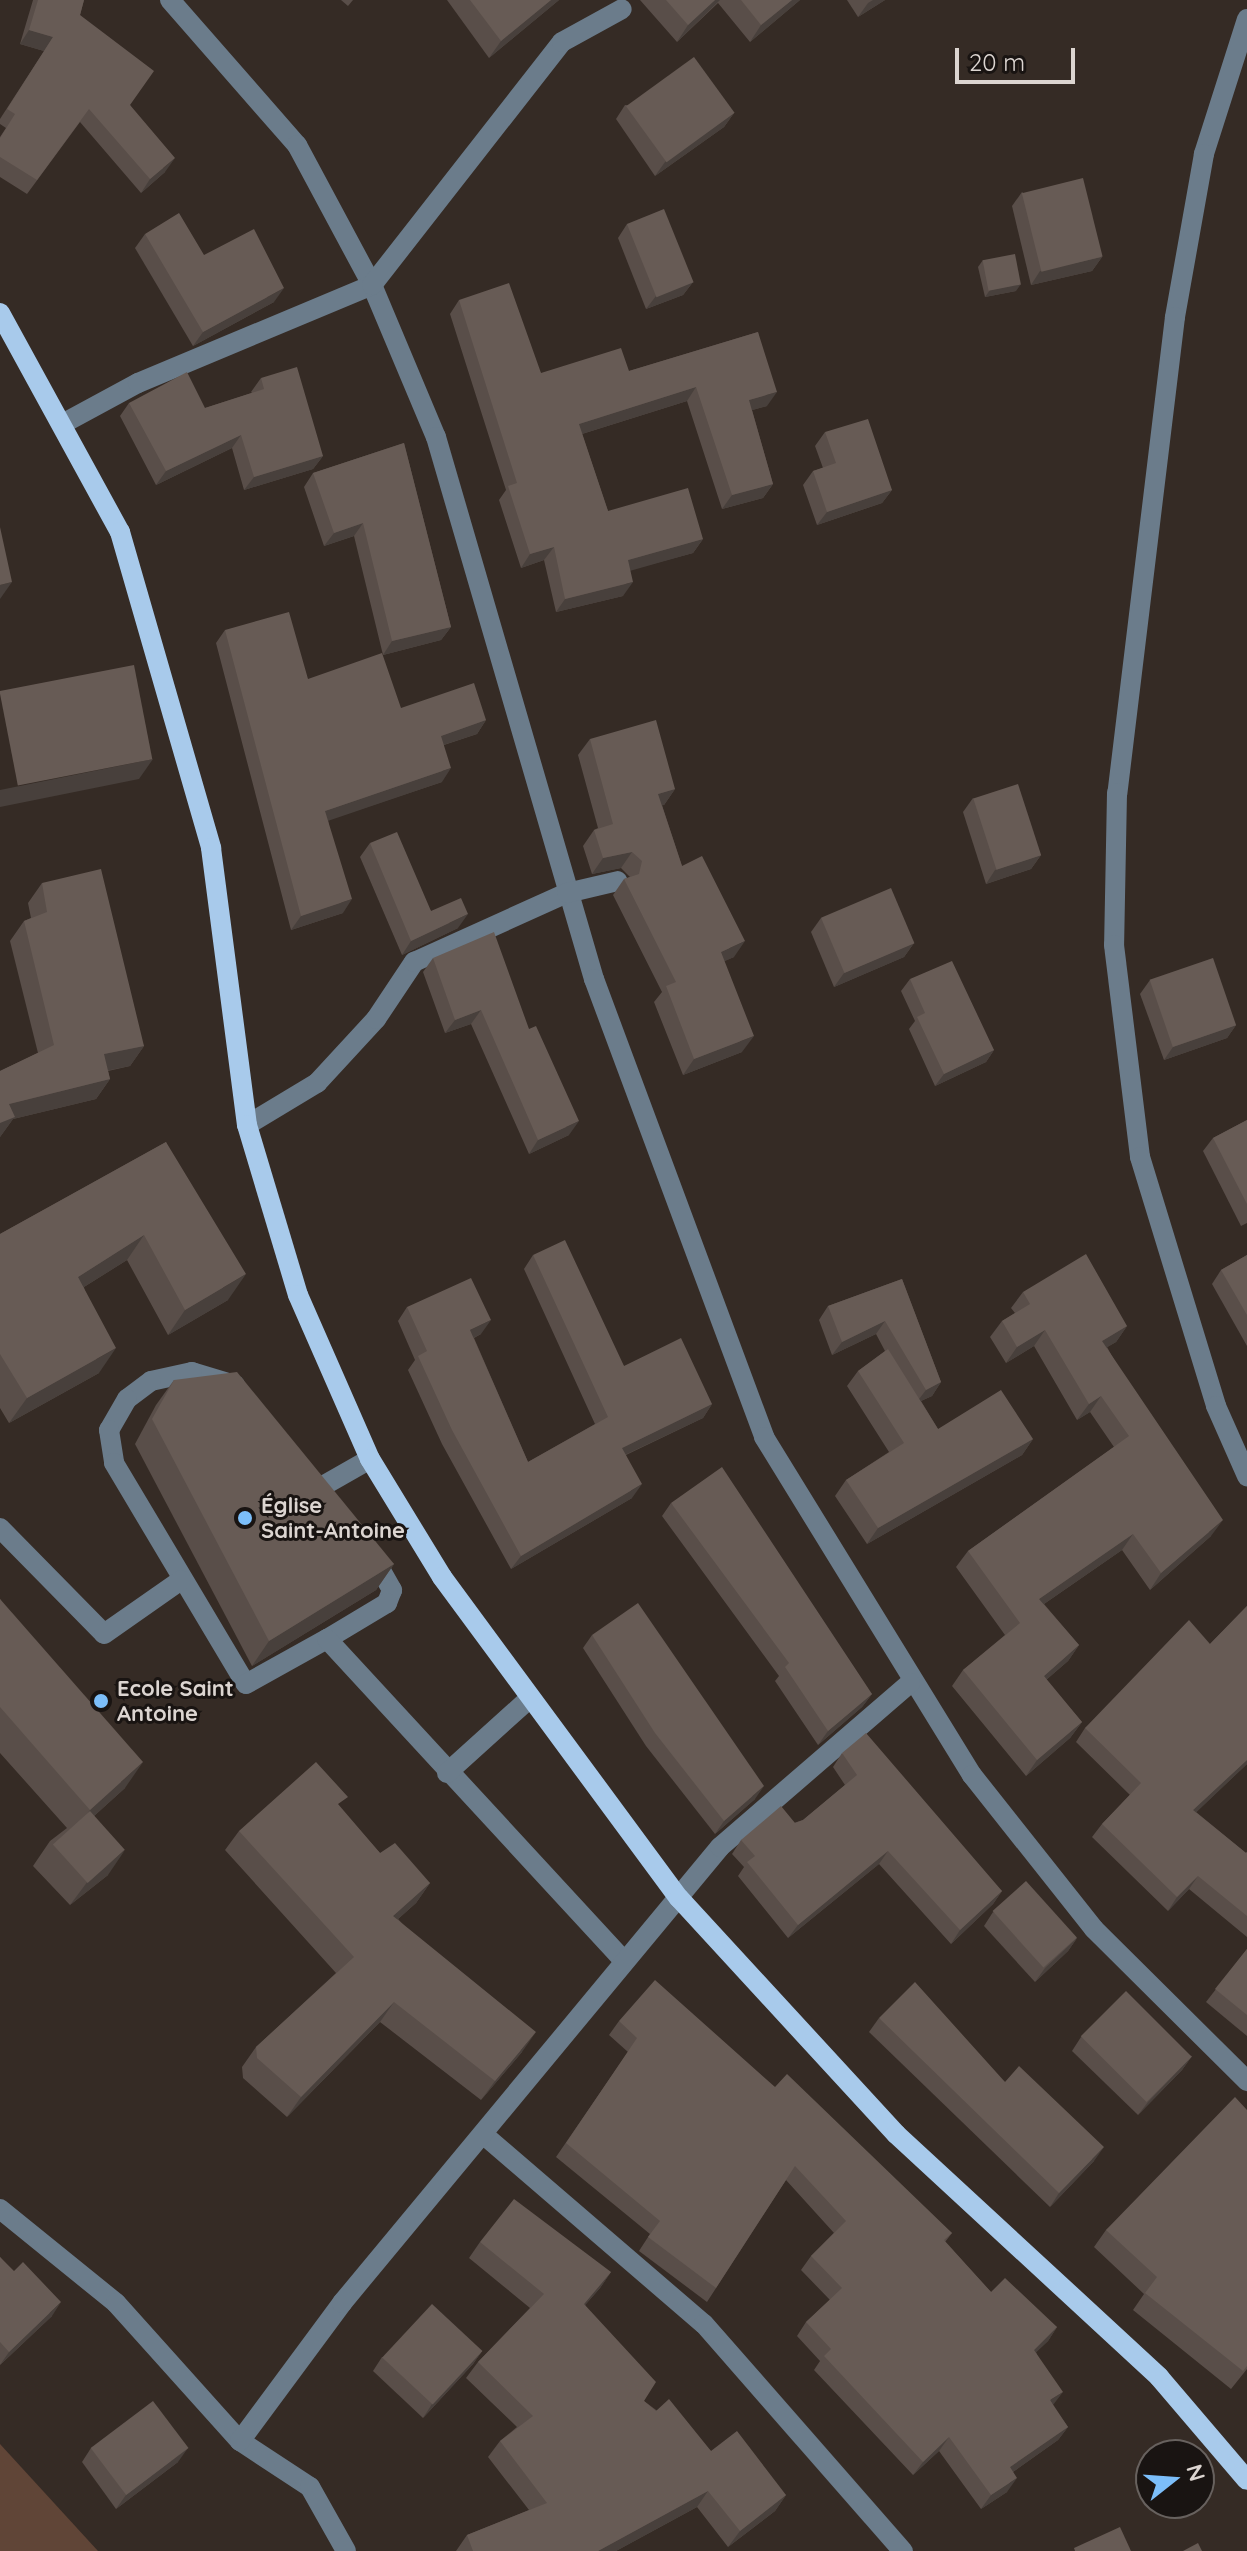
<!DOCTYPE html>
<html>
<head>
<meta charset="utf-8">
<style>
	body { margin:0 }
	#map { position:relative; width:1247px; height:2551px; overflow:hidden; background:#352b25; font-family:Quicksand,sans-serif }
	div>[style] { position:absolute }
	.green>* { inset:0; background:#604537 }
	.minor>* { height:20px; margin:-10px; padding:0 10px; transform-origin:10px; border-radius:10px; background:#6b7c8b }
	.major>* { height:20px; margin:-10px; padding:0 10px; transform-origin:10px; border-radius:10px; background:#a8caeb }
	.wall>* { inset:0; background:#594e49 }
	.shaded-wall>* { inset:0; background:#48403c }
	.building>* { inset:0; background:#675b55; transform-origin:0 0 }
	.dots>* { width:22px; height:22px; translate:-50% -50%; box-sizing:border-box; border:4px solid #191412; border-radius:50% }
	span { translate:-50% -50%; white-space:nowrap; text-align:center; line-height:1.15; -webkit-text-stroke:6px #191412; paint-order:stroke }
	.poi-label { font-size:22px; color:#dcd5d1; font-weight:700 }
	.left { translate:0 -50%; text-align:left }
	.north { position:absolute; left:1135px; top:2439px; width:80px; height:80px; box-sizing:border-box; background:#191412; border:2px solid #67615e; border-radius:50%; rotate:73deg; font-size:22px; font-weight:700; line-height:32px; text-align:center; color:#dcd5d1 }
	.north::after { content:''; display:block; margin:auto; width:28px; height:36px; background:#7cbef9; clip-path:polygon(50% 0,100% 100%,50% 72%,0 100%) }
	.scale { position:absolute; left:955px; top:48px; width:120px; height:36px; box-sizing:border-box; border:4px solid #dcd5d1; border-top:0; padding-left:10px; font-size:24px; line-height:28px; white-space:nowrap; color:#dcd5d1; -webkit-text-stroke:6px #191412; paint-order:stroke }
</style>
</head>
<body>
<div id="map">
	<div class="green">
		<div style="clip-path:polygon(0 2444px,98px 2551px,0 2551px)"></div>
	</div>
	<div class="minor">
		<div style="left:170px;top:0;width:193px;rotate:48.8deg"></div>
		<div style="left:297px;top:145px;width:159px;rotate:61.8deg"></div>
		<div style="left:372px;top:285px;width:165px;rotate:67.2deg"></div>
		<div style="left:436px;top:437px;width:565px;rotate:73.75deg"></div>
		<div style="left:594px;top:979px;width:489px;rotate:69.6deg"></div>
		<div style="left:764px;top:1437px;width:397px;rotate:58.4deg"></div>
		<div style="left:972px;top:1775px;width:196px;rotate:51.6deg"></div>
		<div style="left:1094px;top:1929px;width:216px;rotate:44.8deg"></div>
		<div style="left:1247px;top:19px;width:142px;rotate:107.7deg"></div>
		<div style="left:1204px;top:154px;width:166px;rotate:100.1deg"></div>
		<div style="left:1175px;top:317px;width:480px;rotate:96.9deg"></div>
		<div style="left:1117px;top:793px;width:152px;rotate:91.1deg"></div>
		<div style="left:1114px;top:945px;width:214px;rotate:83deg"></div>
		<div style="left:1140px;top:1157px;width:260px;rotate:73deg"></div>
		<div style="left:1216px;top:1406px;width:77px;rotate:66.1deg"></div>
		<div style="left:64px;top:423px;width:84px;rotate:-28.4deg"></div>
		<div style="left:138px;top:383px;width:254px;rotate:-22.7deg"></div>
		<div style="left:372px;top:285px;width:308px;rotate:-52deg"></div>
		<div style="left:562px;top:42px;width:68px;rotate:-28.8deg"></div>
		<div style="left:247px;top:1125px;width:82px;rotate:-31deg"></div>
		<div style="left:317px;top:1083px;width:87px;rotate:-47.3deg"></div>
		<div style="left:376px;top:1019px;width:69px;rotate:-56.3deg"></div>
		<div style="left:414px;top:962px;width:168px;rotate:-24.3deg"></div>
		<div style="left:567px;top:893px;width:52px;rotate:-13.2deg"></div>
		<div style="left:235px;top:1385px;width:45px;rotate:-163.2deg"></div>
		<div style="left:192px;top:1372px;width:42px;rotate:167.6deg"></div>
		<div style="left:151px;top:1381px;width:30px;rotate:143deg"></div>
		<div style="left:127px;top:1399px;width:36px;rotate:120deg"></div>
		<div style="left:109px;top:1430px;width:33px;rotate:81deg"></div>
		<div style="left:114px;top:1463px;width:257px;rotate:59.2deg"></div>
		<div style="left:246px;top:1684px;width:93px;rotate:-29.1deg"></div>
		<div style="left:321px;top:1487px;width:56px;rotate:-29.7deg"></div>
		<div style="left:0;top:1528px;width:148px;rotate:45.5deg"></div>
		<div style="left:104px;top:1634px;width:94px;rotate:-35deg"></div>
		<div style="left:371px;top:1553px;width:43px;rotate:60.4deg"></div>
		<div style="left:392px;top:1590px;width:14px;rotate:111deg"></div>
		<div style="left:387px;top:1603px;width:70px;rotate:149deg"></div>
		<div style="left:327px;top:1639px;width:435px;rotate:47.3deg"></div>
		<div style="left:447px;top:1773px;width:110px;rotate:-42.1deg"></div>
		<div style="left:484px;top:2135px;width:290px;rotate:40.7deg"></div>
		<div style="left:704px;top:2324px;width:302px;rotate:48.8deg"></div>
		<div style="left:0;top:2209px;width:149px;rotate:39deg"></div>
		<div style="left:116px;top:2303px;width:186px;rotate:48.1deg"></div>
		<div style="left:240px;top:2441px;width:84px;rotate:33.3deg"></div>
		<div style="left:310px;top:2487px;width:73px;rotate:60.6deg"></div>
		<div style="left:240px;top:2441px;width:172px;rotate:-53.5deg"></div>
		<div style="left:342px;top:2303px;width:592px;rotate:-50.34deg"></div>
		<div style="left:720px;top:1847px;width:251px;rotate:-40.8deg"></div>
	</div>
	<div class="major">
		<div style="left:0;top:313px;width:250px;rotate:61.3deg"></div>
		<div style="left:120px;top:532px;width:329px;rotate:73.9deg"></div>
		<div style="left:211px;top:848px;width:279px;rotate:82.6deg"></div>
		<div style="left:247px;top:1125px;width:177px;rotate:73.3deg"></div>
		<div style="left:298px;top:1295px;width:179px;rotate:66.3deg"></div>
		<div style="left:370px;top:1459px;width:138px;rotate:58.6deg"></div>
		<div style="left:442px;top:1577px;width:399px;rotate:53.6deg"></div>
		<div style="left:679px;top:1898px;width:321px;rotate:47.4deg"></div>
		<div style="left:896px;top:2134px;width:358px;rotate:42.7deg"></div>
		<div style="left:1159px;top:2377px;width:135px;rotate:49.5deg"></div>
	</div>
	<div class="wall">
		<div style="clip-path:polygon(33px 0,84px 0,80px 15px,130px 105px,165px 172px,141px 193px,80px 122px,27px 194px,0 177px,0 137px,6px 128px,0 124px,0 119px,44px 51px,20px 44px)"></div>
		<div style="clip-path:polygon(341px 0,353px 0,348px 6px)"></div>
		<div style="clip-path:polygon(447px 0,559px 0,489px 58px)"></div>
		<div style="clip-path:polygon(640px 0,800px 0,750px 42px,718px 3px,677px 42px)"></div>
		<div style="clip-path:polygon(847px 0,885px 0,858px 17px)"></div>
		<div style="clip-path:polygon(625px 105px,734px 113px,724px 127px,655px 176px,616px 119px)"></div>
		<div style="clip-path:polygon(1022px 192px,1102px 257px,1092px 271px,1031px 285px,1012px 206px)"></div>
		<div style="clip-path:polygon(627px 224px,693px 282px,683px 295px,646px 309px,618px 238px)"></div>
		<div style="clip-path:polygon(145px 234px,204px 255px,274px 302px,193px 346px,135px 248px)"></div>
		<div style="clip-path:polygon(983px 260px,1016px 291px,985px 297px,978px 267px)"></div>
		<div style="clip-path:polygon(459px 300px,541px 373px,629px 371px,758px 332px,767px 406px,752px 410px,773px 484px,763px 498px,722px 509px,687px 401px,582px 434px,608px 511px,703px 539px,693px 553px,630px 570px,623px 596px,556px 612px,544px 560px,521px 568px,499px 500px,506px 490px,450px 314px)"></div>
		<div style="clip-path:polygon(261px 378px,323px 456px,313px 469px,244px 490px,232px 448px,156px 485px,120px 416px,129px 403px,205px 408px,252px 393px,251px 392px)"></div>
		<div style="clip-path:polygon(825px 432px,892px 490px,882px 503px,817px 525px,803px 485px,813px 471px,823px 468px,815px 446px)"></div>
		<div style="clip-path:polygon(404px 443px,451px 627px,441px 640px,383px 655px,354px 536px,324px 546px,304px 487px,313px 473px)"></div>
		<div style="clip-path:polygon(225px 630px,308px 679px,401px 708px,486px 720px,477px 734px,444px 745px,442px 782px,328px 820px,343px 913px,291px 930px,216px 643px)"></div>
		<div style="clip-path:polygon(590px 739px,675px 789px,664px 805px,662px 805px,682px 866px,734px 957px,724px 961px,742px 1052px,683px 1075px,654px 1002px,662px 992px,613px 895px,624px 879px,630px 877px,621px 868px,592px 874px,583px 846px,594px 830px,598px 828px,578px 755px)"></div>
		<div style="clip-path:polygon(973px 798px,1041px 855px,1031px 869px,986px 884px,963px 812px)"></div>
		<div style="clip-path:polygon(370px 843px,431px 911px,458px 928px,402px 955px,360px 857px)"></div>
		<div style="clip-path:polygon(42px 883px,144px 1046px,130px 1066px,108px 1071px,110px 1079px,96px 1099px,13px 1119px,0 1137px,0 1071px,38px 1053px,10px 941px,24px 921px,31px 918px,28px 903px)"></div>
		<div style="clip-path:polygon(821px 918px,914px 943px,904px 957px,834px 987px,811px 932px)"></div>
		<div style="clip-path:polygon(433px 958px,529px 1029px,569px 1135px,529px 1154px,471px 1024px,445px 1033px,423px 972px)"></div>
		<div style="clip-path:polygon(910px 979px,994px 1050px,986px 1062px,935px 1086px,909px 1029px,915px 1021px,901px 991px)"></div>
		<div style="clip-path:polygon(1150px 980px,1236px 1025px,1227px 1038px,1164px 1060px,1140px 994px)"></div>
		<div style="clip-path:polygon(1247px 1120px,1247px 1223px,1241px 1226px,1203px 1151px,1213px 1138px)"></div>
		<div style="clip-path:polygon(166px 1142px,228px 1300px,168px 1335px,127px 1260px,84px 1287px,99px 1373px,9px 1423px,0 1408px,0 1234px)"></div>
		<div style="clip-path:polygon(533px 1255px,624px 1366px,712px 1404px,703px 1418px,626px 1455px,632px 1498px,511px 1569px,442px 1444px,408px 1370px,415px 1360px,398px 1321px,407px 1307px,481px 1334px,474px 1338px,528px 1462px,595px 1424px,524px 1269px)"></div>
		<div style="clip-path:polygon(1247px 1255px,1247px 1346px,1212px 1284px,1221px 1270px)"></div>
		<div style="clip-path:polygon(902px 1279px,941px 1382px,932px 1396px,921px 1401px,938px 1429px,1033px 1439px,1022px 1455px,867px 1544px,835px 1496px,846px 1480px,889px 1452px,847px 1386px,858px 1371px,885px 1351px,876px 1334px,832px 1355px,819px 1320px,828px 1306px)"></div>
		<div style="clip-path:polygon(1023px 1292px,1127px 1326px,1116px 1342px,1107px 1347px,1211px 1536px,1150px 1590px,1122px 1550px,1044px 1604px,1079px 1645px,1068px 1661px,1046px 1680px,1082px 1722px,1070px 1738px,1026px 1776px,952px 1686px,963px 1670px,1005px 1635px,956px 1567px,968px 1551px,1114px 1447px,1090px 1412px,1077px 1420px,1034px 1346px,1006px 1363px,990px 1337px,1002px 1321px,1015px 1313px,1011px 1308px)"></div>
		<div style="clip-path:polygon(174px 1380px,394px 1564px,376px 1590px,252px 1666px,135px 1444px,156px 1405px)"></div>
		<div style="clip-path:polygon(671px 1503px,872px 1694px,862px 1707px,818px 1745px,775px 1681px,779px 1676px,662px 1516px)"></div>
		<div style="clip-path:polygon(0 1599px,125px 1788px,94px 1816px,108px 1875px,70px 1905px,33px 1866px,50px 1841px,67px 1828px,0 1753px)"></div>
		<div style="clip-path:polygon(1247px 1606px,1247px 1764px,1196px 1812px,1246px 1853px,1247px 1852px,1247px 1937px,1189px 1889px,1168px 1911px,1092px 1837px,1102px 1824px,1130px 1795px,1076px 1742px,1085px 1728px,1210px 1644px)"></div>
		<div style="clip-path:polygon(592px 1635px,755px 1799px,715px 1834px,646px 1746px,583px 1648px)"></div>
		<div style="clip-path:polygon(842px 1753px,1002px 1891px,993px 1904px,951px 1944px,879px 1864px,788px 1938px,738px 1876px,744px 1867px,732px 1854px,741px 1840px,803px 1820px,845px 1785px,833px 1767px)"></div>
		<div style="clip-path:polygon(340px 1808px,380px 1853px,430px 1883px,416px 1903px,398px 1919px,522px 2052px,481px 2100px,380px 2022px,287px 2117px,243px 2078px,242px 2067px,256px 2047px,336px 1973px,225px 1850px,239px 1831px)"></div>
		<div style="clip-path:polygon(993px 1912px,1077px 1938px,1068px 1951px,1035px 1982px,984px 1926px)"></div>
		<div style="clip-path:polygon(1247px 1949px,1247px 2036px,1206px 2002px)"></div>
		<div style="clip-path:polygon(879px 2018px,1005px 2082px,1094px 2161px,1050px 2207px,869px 2032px)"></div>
		<div style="clip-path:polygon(619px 2021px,775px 2087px,952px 2233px,945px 2242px,991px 2292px,1057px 2327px,1048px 2341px,1036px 2352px,1053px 2406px,1068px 2427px,1058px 2440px,1013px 2472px,1007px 2492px,981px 2509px,939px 2451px,913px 2475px,814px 2370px,820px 2361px,797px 2336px,806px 2322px,830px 2300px,801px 2270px,811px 2256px,834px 2233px,786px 2180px,707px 2302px,639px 2251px,650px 2234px,556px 2157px,628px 2052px,609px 2035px)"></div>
		<div style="clip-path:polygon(1081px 2037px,1192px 2056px,1182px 2070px,1138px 2115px,1072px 2051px)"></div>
		<div style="clip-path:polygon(1247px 2110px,1247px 2369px,1231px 2389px,1133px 2310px,1144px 2294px,1094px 2247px,1106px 2230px)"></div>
		<div style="clip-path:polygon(480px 2242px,611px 2272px,600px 2288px,585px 2305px,644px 2401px,711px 2451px,786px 2495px,775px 2511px,728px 2547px,697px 2507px,616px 2551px,456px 2551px,467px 2535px,529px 2510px,488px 2457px,500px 2441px,517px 2427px,466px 2378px,478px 2362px,530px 2308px,469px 2258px)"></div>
		<div style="clip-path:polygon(0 2257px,52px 2316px,0 2365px)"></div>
		<div style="clip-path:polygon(482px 2351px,473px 2364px,423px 2418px,373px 2371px,382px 2357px)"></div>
		<div style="clip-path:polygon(91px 2448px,178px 2462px,116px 2509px,82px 2462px)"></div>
	</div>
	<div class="shaded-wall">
		<div style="clip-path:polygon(551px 0,559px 0,489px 58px,501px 41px)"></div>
		<div style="clip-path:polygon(715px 0,720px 0,677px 42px,688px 25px)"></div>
		<div style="clip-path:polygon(792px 0,800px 0,750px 42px,761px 25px)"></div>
		<div style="clip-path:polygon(873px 0,885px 0,858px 17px,868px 3px)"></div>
		<div style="clip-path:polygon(29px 30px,53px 37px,44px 51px,20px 44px)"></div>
		<div style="clip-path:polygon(734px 113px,724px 127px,655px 176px,665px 162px)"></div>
		<div style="clip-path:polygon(175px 158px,165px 172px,141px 193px,150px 179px)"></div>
		<div style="clip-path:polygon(1102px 257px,1092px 271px,1031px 285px,1040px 271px)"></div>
		<div style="clip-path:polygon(693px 282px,683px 295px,646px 309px,656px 296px)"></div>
		<div style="clip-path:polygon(1021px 284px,1016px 291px,985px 297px,990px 290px)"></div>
		<div style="clip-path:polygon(284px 288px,274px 302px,193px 346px,203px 332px)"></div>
		<div style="clip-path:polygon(696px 387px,687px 401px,569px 438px,579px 424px)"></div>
		<div style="clip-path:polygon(777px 392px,767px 406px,739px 414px,749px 400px)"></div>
		<div style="clip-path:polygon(241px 435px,232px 448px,156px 485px,166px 471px)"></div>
		<div style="clip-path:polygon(323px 456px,313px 469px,244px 490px,254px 477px)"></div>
		<div style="clip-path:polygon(773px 484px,763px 498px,722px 509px,732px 495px)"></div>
		<div style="clip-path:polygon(892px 490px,882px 503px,817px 525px,827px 512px)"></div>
		<div style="clip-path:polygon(363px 523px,354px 536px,324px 546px,334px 533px)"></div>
		<div style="clip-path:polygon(703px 539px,693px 553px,619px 574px,628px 560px)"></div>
		<div style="clip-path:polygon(554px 547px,544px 560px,521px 568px,530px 554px)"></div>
		<div style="clip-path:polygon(12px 582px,0 599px,0 585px)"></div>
		<div style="clip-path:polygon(633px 582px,623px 596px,556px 612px,565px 599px)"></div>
		<div style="clip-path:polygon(451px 627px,441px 640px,383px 655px,392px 641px)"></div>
		<div style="clip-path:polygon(486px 720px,477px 734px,431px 749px,441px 736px)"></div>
		<div style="clip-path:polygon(153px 759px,139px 779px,0 807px,0 790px)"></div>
		<div style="clip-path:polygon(451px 768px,442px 782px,316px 825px,325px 811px)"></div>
		<div style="clip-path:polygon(675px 789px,664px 805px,647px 810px,658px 794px)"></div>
		<div style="clip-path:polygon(632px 852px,621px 868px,592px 874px,603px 858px)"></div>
		<div style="clip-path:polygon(1041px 855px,1031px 869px,986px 884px,995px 870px)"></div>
		<div style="clip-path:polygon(352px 899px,343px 913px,291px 930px,301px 916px)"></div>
		<div style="clip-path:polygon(468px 914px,458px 928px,402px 955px,411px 941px)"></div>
		<div style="clip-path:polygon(745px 941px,734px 957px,710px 968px,721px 952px)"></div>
		<div style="clip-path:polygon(914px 943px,904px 957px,834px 987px,844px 973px)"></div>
		<div style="clip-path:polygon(481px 1010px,471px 1024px,445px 1033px,455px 1020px)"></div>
		<div style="clip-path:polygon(1236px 1025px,1227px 1038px,1164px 1060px,1173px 1047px)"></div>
		<div style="clip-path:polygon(754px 1036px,742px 1052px,683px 1075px,694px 1059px)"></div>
		<div style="clip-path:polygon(144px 1046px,130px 1066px,90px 1074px,104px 1054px)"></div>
		<div style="clip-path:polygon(994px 1050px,986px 1062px,935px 1086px,944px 1074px)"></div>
		<div style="clip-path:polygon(110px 1079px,96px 1099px,13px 1119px,0 1137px,0 1123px,9px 1104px)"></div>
		<div style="clip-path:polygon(579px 1121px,569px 1135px,529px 1154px,538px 1140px)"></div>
		<div style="clip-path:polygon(144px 1235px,127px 1260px,60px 1302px,78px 1277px)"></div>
		<div style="clip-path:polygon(246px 1274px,228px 1300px,168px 1335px,185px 1310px)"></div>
		<div style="clip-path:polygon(491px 1320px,481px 1334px,461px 1344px,470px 1330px)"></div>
		<div style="clip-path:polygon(885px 1321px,876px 1334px,832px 1355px,842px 1342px)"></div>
		<div style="clip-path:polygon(1127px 1326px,1116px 1342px,1091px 1357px,1102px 1341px)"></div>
		<div style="clip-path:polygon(1045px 1330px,1034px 1346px,1006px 1363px,1017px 1347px)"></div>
		<div style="clip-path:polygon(116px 1348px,99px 1373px,9px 1423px,27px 1398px)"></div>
		<div style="clip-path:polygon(941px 1382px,932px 1396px,916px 1403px,926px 1390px)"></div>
		<div style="clip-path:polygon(1101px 1396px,1090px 1412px,1077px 1420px,1089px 1404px)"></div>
		<div style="clip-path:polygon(712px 1404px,703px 1418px,612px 1461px,622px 1448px)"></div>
		<div style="clip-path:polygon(1033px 1439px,1022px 1455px,867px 1544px,878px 1528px)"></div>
		<div style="clip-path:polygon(642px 1484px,632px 1498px,511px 1569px,521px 1556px)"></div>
		<div style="clip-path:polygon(1223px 1520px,1211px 1536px,1150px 1590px,1161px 1573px)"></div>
		<div style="clip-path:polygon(1133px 1534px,1122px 1550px,1028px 1615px,1039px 1599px)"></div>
		<div style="clip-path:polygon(394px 1564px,376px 1590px,252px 1666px,269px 1641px)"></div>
		<div style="clip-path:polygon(1079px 1645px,1068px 1661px,1032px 1692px,1044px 1676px)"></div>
		<div style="clip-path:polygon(872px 1694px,862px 1707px,818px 1745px,828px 1731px)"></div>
		<div style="clip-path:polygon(1082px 1722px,1070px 1738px,1026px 1776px,1037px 1760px)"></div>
		<div style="clip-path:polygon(1247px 1760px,1247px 1764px,1184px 1824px,1193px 1810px)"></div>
		<div style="clip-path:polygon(143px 1762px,125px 1788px,73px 1835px,90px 1810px)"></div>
		<div style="clip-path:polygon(764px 1786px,755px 1799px,715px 1834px,724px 1821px)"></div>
		<div style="clip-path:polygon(125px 1850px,108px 1875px,70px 1905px,88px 1881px)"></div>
		<div style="clip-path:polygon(888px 1851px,879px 1864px,788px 1938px,798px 1925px)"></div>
		<div style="clip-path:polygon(1198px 1876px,1189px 1889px,1168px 1911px,1177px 1897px)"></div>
		<div style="clip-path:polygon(430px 1883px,416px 1903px,380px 1935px,393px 1916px)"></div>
		<div style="clip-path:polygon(1002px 1891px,993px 1904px,951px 1944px,960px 1930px)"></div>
		<div style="clip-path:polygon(1077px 1938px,1068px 1951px,1035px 1982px,1045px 1968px)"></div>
		<div style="clip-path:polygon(394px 2002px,380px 2022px,287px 2117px,301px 2097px)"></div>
		<div style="clip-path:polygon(536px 2032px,522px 2052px,481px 2100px,495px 2081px)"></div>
		<div style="clip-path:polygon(1192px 2056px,1182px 2070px,1138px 2115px,1148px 2102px)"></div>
		<div style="clip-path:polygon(1104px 2147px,1094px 2161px,1050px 2207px,1059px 2193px)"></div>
		<div style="clip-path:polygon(611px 2272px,600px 2288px,572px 2320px,584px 2304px)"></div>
		<div style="clip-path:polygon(61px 2302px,52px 2316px,0 2365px,9px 2352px)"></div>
		<div style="clip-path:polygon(1057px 2327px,1048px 2341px,1024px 2364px,1034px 2350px)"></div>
		<div style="clip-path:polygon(482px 2351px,473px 2364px,423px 2418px,432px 2404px)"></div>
		<div style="clip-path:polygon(1063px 2392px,1053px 2405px,1050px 2400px)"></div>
		<div style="clip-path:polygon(1068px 2427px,1058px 2440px,1000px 2481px,1010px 2467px)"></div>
		<div style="clip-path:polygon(949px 2437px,939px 2451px,913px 2475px,923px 2462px)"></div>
		<div style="clip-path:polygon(188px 2448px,178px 2462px,116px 2509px,126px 2495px)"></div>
		<div style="clip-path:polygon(1017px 2478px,1007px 2492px,981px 2509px,991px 2495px)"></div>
		<div style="clip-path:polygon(708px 2491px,697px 2507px,616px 2551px,598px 2551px)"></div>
		<div style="clip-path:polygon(786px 2495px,775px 2511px,728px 2547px,740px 2531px)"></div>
	</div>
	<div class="building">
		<div style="clip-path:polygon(38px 0,84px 0,80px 15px,154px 71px,130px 105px,175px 158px,150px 179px,89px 109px,37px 180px,0 157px,0 138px,15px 114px,7px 109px,53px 37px,29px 30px)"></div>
		<div style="clip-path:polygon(470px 0,551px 0,501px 41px)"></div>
		<div style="clip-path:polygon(666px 0,715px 0,688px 25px)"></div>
		<div style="clip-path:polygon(741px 0,792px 0,761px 25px)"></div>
		<div style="left:694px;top:57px;width:69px;height:84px;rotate:54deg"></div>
		<div style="left:1083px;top:178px;width:81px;height:63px;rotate:76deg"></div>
		<div style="left:664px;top:209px;width:79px;height:40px;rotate:68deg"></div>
		<div style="clip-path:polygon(179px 213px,204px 255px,254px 229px,284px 288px,203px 332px,145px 234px)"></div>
		<div style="left:1015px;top:254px;width:31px;height:33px;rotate:79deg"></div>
		<div style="clip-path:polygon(509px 283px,541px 373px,621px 348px,629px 371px,758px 332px,777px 392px,749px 400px,773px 484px,732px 495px,696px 387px,579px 424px,608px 511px,688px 488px,703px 539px,628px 560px,633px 582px,565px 599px,554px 547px,530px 554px,508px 486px,517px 483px,459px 300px)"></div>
		<div style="clip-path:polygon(297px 367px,323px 456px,254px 477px,241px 435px,166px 471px,129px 403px,187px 372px,205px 408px,264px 389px,261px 378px)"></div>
		<div style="clip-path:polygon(868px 419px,892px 490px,827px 512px,813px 471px,836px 463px,825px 432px)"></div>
		<div style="clip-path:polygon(404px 443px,451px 627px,392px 641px,363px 523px,334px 533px,313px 473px)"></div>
		<div style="clip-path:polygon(0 527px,12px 582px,0 585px)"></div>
		<div style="clip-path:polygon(289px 612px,308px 679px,382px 653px,401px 708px,474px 683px,486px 720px,441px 736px,451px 768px,325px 811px,352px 899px,301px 916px,225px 630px)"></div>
		<div style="left:134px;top:665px;width:96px;height:137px;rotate:79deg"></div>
		<div style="clip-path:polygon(656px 720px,675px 789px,658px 794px,682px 866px,702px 856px,745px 941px,721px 952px,754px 1036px,694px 1059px,666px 986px,676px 982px,624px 879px,639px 874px,642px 861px,632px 852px,603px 858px,594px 830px,613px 824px,590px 739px)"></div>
		<div style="left:1018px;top:784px;width:75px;height:47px;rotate:72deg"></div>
		<div style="clip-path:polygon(397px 832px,431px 911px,461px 898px,468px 914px,411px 941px,370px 843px)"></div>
		<div style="clip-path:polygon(101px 869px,144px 1046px,104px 1054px,110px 1079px,9px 1104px,15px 1117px,0 1123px,0 1071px,54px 1045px,24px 921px,47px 912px,42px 883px)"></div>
		<div style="left:891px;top:888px;width:60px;height:76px;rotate:67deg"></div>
		<div style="clip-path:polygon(494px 932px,529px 1029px,536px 1026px,579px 1121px,538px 1140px,481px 1010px,455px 1020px,433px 958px)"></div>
		<div style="left:1213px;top:958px;width:71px;height:67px;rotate:71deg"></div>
		<div style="clip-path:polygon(952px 961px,994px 1050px,944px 1074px,917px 1017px,925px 1013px,910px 979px)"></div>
		<div style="clip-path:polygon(1247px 1120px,1247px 1204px,1213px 1138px)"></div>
		<div style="clip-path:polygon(166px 1142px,246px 1274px,185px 1310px,144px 1235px,78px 1277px,116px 1348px,27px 1398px,0 1354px,0 1234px)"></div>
		<div style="clip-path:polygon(565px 1240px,624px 1366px,681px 1338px,712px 1404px,622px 1448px,642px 1484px,521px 1556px,452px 1430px,418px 1356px,427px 1351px,407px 1307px,471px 1278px,491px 1320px,470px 1330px,528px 1462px,608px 1417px,533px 1255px)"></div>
		<div style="clip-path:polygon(1086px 1254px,1127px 1326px,1102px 1341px,1223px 1520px,1161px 1573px,1133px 1534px,1039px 1599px,1079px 1645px,1044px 1676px,1082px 1722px,1037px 1760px,963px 1670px,1020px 1623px,968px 1551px,1129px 1436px,1101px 1396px,1089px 1404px,1045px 1330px,1017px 1347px,1002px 1321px,1030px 1304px,1023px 1292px)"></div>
		<div style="clip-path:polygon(1247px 1255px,1247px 1315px,1221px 1270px)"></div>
		<div style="clip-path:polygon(902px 1279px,941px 1382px,926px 1390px,885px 1321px,842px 1342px,828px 1306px)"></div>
		<div style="clip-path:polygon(888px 1349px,938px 1429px,1001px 1390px,1033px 1439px,878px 1528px,846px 1480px,904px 1443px,858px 1371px)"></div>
		<div style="clip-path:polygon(237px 1372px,394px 1564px,269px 1641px,152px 1419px,174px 1380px)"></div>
		<div style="clip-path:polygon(722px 1467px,872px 1694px,828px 1731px,785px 1667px,789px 1663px,671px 1503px)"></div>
		<div style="clip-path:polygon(0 1599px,143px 1762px,90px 1810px,0 1707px)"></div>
		<div style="clip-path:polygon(638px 1603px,764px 1786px,724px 1821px,655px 1733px,592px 1635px)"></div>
		<div style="clip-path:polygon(1247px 1606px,1247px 1760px,1193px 1810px,1246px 1853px,1247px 1852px,1247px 1916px,1198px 1876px,1177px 1897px,1102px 1824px,1141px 1783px,1085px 1728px,1189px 1620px,1210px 1644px)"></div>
		<div style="clip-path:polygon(866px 1733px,1002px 1891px,960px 1930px,888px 1851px,798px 1925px,747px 1862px,755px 1856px,741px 1840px,781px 1806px,795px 1823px,803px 1820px,857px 1775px,842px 1753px)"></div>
		<div style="clip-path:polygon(316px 1762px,348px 1797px,338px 1804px,380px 1853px,395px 1843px,430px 1883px,393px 1916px,536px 2032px,495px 2081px,394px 2002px,301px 2097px,257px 2058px,256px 2047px,354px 1957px,239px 1831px)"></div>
		<div style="left:90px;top:1811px;width:52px;height:50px;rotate:48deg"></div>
		<div style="left:1026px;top:1881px;width:76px;height:45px;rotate:48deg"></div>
		<div style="clip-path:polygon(1247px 1949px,1247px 2015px,1215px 1989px)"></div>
		<div style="clip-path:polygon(655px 1980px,775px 2087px,787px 2074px,952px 2233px,944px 2240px,991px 2292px,1005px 2278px,1057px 2327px,1034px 2350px,1063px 2392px,1050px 2400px,1068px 2427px,1010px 2467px,1017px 2478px,991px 2495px,949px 2437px,923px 2462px,824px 2356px,831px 2349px,806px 2322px,842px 2288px,811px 2256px,846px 2221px,795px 2166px,716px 2288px,648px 2237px,660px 2221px,566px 2143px,637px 2038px,619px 2021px)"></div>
		<div style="clip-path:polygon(915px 1982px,1005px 2082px,1019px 2066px,1104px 2147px,1059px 2193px,879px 2018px)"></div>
		<div style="left:1126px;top:1991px;width:93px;height:64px;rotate:45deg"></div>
		<div style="clip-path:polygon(1235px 2097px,1247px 2110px,1247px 2366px,1243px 2371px,1145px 2293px,1157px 2277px,1106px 2230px)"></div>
		<div style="clip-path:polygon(514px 2199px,611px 2272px,584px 2304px,656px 2382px,644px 2401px,656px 2411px,669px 2399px,711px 2451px,737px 2431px,786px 2495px,740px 2531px,708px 2491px,598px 2551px,473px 2551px,467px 2535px,547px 2503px,500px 2441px,533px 2416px,478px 2362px,544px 2294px,480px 2242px)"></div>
		<div style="clip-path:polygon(0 2257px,14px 2271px,23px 2262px,61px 2302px,9px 2352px,0 2342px)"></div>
		<div style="left:432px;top:2304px;width:69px;height:73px;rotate:43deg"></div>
		<div style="left:153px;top:2401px;width:59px;height:78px;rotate:53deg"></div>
		<div style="clip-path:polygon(1120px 2527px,1131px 2551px,1075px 2551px,1074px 2548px)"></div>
		<div style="clip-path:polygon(1198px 2543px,1202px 2551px,1183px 2551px)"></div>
	</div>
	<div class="dots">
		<div style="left:245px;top:1518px;background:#7cbef9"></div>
		<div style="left:101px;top:1701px;background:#7cbef9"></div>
	</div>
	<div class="poi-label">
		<span class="left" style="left:261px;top:1518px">Église<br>Saint-Antoine</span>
		<span class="left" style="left:117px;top:1701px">Ecole Saint<br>Antoine</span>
	</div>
	<div class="north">N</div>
	<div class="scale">20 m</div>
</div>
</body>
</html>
